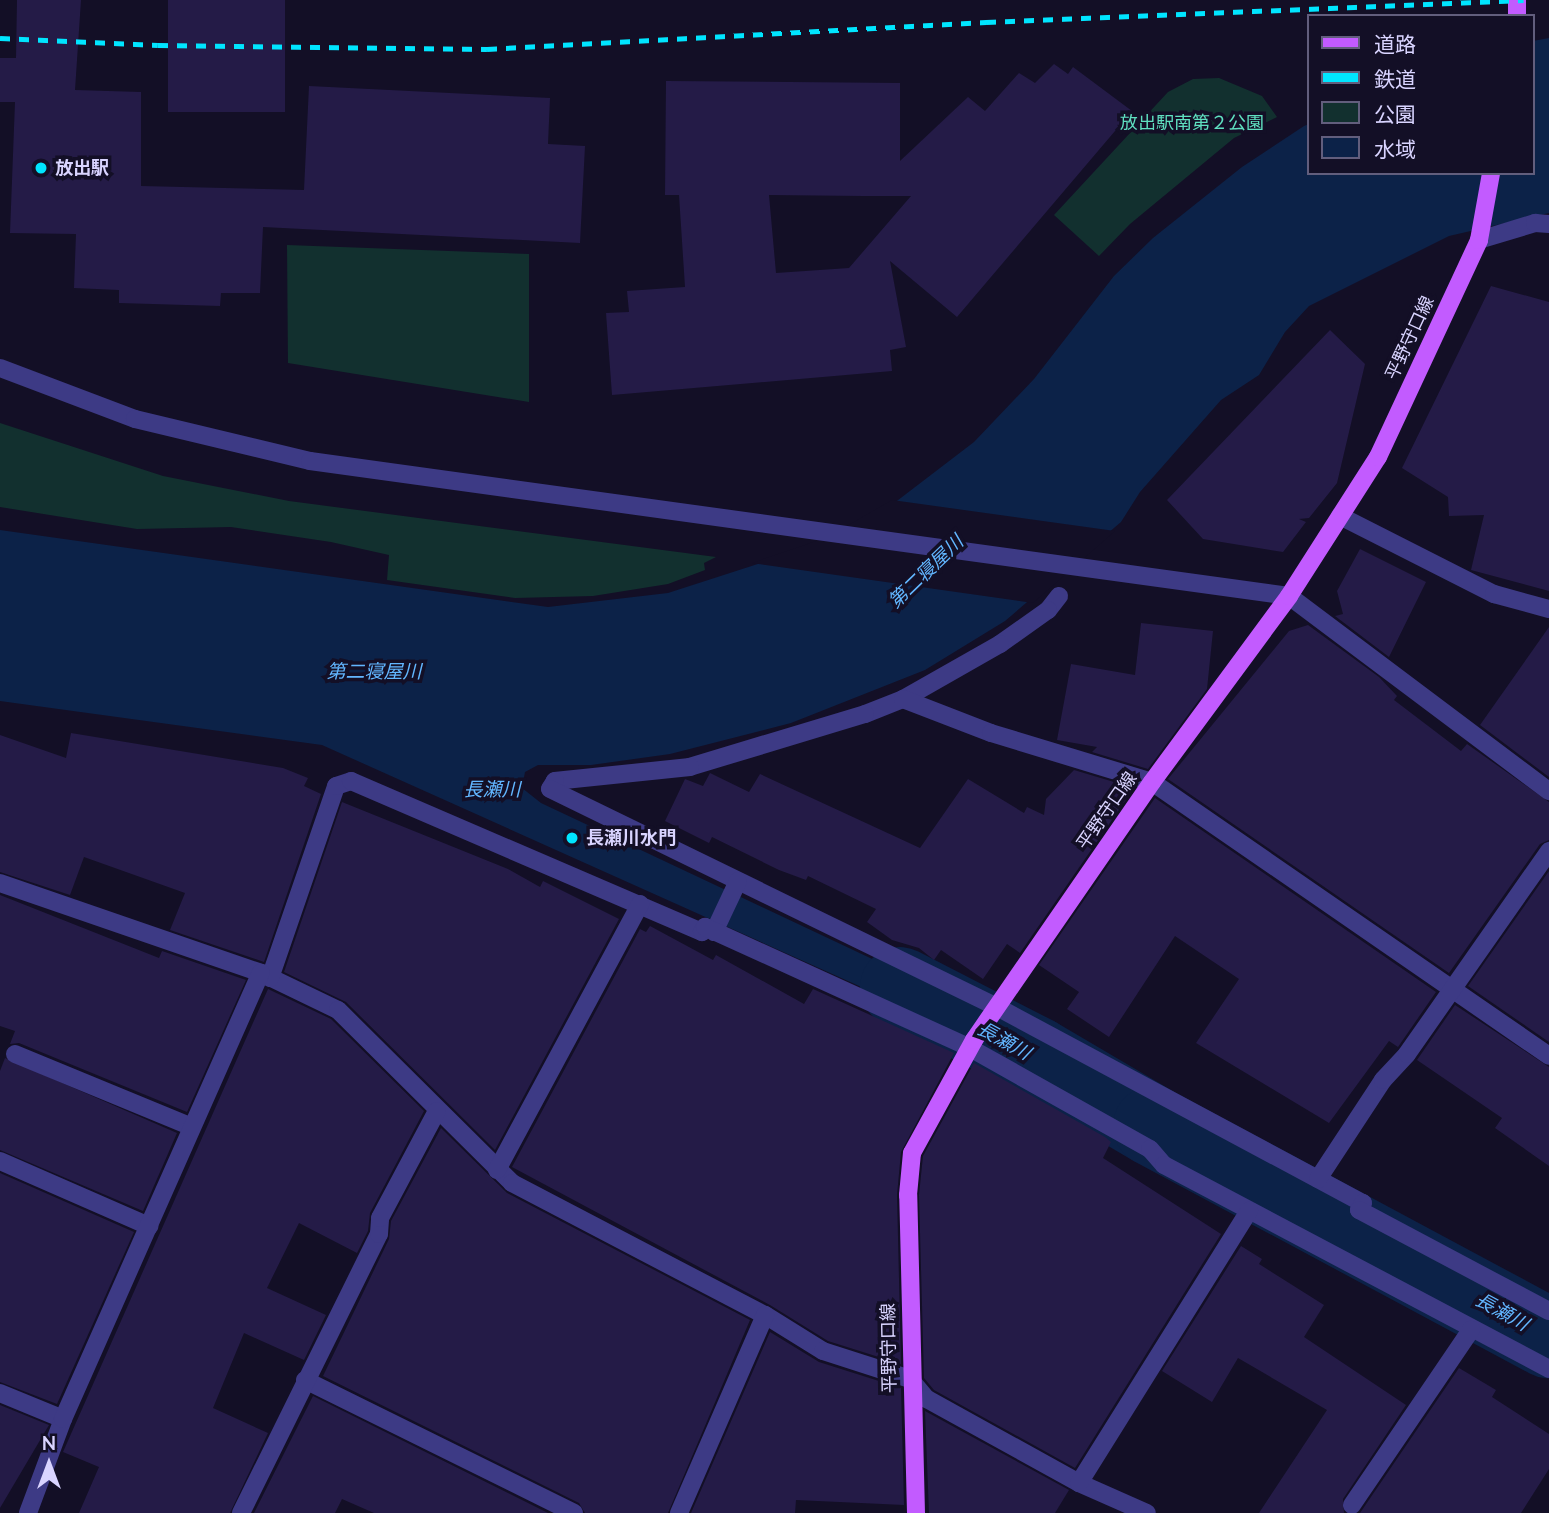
<!DOCTYPE html>
<html>
<head>
<meta charset="utf-8">
<style>
	body { margin:0 }
	#map { position:relative; width:1549px; height:1513px; overflow:hidden; background:#130f26; font-family:Mulish,"Noto Sans JP",sans-serif }
	div>[style] { position:absolute }
	.green>* { inset:0; background:#12302f }
	.water>* { inset:0; background:#0c2248 }
	.pier>* { inset:0; background:#130f26 }
	.river>* { height:80px; margin:-40px; padding:0 40px; transform-origin:40px; border-radius:40px; background:#0c2248 }
	.building>* { inset:0; background:#241b47; transform-origin:0 0 }
	.minor>* { height:18px; margin:-9px; padding:0 9px; transform-origin:9px; border-radius:9px; background:#3d3a85 }
	.major>* { height:18px; margin:-9px; padding:0 9px; transform-origin:9px; border-radius:9px; background:#c25bff }
	.rail>* { height:5px; margin-top:-2.5px; transform-origin:0; background:repeating-linear-gradient(90deg,#00e5ff 0 10px,transparent 0 19px) }
	.dots>* { width:19px; height:19px; translate:-50% -50%; box-sizing:border-box; border:4px solid #130f26; border-radius:50% }
	span { translate:-50% -50%; white-space:nowrap; text-align:center; line-height:1.15; -webkit-text-stroke:7px #130f26; paint-order:stroke }
	.park-label { font-size:18px; color:#5fe0c0 }
	.poi-label { font-size:18px; color:#d9d4ff; font-weight:700 }
	.left { translate:0 -50%; text-align:left }
	.street-label { font-size:18px; color:#d9d4ff }
	.water-label { font-size:19px; color:#62b6ff; font-style:italic }
	.legend { position:absolute; left:1307px; top:14px; width:228px; height:161px; box-sizing:border-box; background:#130f26; border:2px solid #625e7d; margin:0; padding:9px 12px; list-style:none; font-size:21px; color:#d9d4ff }
	.legend li { display:flex; align-items:center; gap:14px; height:35px }
	.legend b { width:35px; border:2px solid #625e7d }
	.north { position:absolute; left:14px; top:1429px; width:70px; height:70px; -webkit-text-stroke:5px #130f26; paint-order:stroke; rotate:0deg; font-size:19px; font-weight:700; line-height:28px; text-align:center; color:#d9d4ff }
	.north::after { content:''; display:block; margin:auto; width:24px; height:32px; background:#d9d4ff; clip-path:polygon(50% 0,100% 100%,50% 72%,0 100%) }
</style>
</head>
<body>
<div id="map">
	<div class="green">
		<div style="clip-path:polygon(1219px 78px,1262px 96px,1277px 117px,1234px 138px,1130px 224px,1099px 256px,1054px 215px,1168px 92px,1193px 79px)"></div>
		<div style="clip-path:polygon(287px 245px,529px 254px,529px 402px,288px 363px)"></div>
		<div style="clip-path:polygon(0 423px,163px 476px,289px 501px,716px 557px,704px 563px,705px 570px,668px 584px,593px 596px,515px 598px,387px 580px,389px 555px,331px 542px,231px 527px,137px 529px,0 507px)"></div>
	</div>
	<div class="water">
		<div style="clip-path:polygon(1549px 38px,1549px 213px,1449px 236px,1309px 306px,1285px 332px,1259px 375px,1221px 400px,1140px 492px,1121px 522px,1005px 621px,925px 670px,791px 723px,670px 754px,591px 765px,538px 765px,525px 772px,522px 788px,541px 803px,1008px 1023px,993px 1046px,322px 745px,0 701px,0 530px,548px 607px,668px 593px,829px 541px,889px 507px,974px 442px,1034px 379px,1114px 276px,1153px 238px,1242px 167px,1304px 126px,1309px 124px,1309px 173px,1533px 173px,1533px 41px)"></div>
	</div>
	<div class="pier">
		<div style="clip-path:polygon(892px 500px,1115px 531px,1033px 603px,752px 563px,828px 537px)"></div>
	</div>
	<div class="river">
		<div style="left:900px;top:987px;width:153px;rotate:27.2deg"></div>
		<div style="left:1036px;top:1057px;width:136px;rotate:30.5deg"></div>
		<div style="left:1153px;top:1126px;width:449px;rotate:28.2deg"></div>
	</div>
	<div class="building">
		<div style="clip-path:polygon(17px 0,81px 0,75px 90px,141px 92px,141px 186px,304px 190px,309px 86px,550px 98px,548px 144px,585px 146px,580px 243px,263px 227px,260px 293px,221px 293px,220px 306px,119px 303px,119px 290px,74px 288px,76px 234px,10px 233px,15px 102px,0 102px,0 58px,16px 58px)"></div>
		<div style="left:168px;top:0;width:117px;height:112px"></div>
		<div style="clip-path:polygon(evenodd,1054px 64px,1068px 74px,1073px 67px,1132px 111px,957px 317px,890px 261px,906px 347px,890px 350px,892px 371px,612px 395px,606px 313px,629px 312px,627px 291px,685px 287px,679px 195px,665px 195px,666px 81px,900px 83px,900px 161px,968px 97px,985px 111px,1019px 73px,1035px 83px,1054px 64px,769px 195px,864px 196px,911px 196px,849px 268px,776px 273px,769px 195px)"></div>
		<div style="clip-path:polygon(1491px 286px,1549px 302px,1549px 591px,1471px 570px,1484px 515px,1449px 516px,1448px 497px,1402px 468px)"></div>
		<div style="clip-path:polygon(1330px 330px,1365px 364px,1337px 483px,1309px 518px,1299px 519px,1306px 522px,1283px 552px,1203px 539px,1167px 500px)"></div>
		<div style="clip-path:polygon(1360px 549px,1426px 582px,1389px 657px,1335px 616px,1343px 614px,1337px 591px)"></div>
		<div style="clip-path:polygon(1141px 623px,1213px 631px,1207px 689px,1148px 769px,1092px 752px,1097px 747px,1057px 740px,1071px 664px,1135px 675px)"></div>
		<div style="clip-path:polygon(1308px 625px,1379px 677px,1397px 696px,1394px 700px,1461px 751px,1467px 744px,1549px 802px,1549px 840px,1540px 844px,1449px 973px,1168px 779px,1289px 631px)"></div>
		<div style="clip-path:polygon(1549px 627px,1549px 777px,1480px 725px)"></div>
		<div style="clip-path:polygon(71px 733px,283px 768px,308px 778px,304px 786px,321px 794px,264px 962px,170px 930px,185px 893px,84px 857px,70px 895px,0 872px,0 735px,66px 758px)"></div>
		<div style="clip-path:polygon(1074px 770px,1134px 788px,1020px 953px,1007px 944px,983px 979px,941px 950px,934px 960px,919px 948px,892px 940px,867px 922px,876px 909px,808px 876px,806px 880px,779px 870px,712px 837px,709px 843px,665px 821px,685px 779px,703px 786px,710px 773px,749px 792px,760px 774px,920px 848px,968px 779px,1024px 813px,1027px 807px,1044px 815px,1046px 799px)"></div>
		<div style="clip-path:polygon(1155px 798px,1436px 992px,1398px 1047px,1389px 1041px,1329px 1123px,1196px 1043px,1239px 979px,1175px 936px,1109px 1037px,1067px 1009px,1079px 992px,1039px 965px)"></div>
		<div style="clip-path:polygon(342px 802px,508px 869px,540px 887px,543px 881px,619px 919px,495px 1150px,346px 1002px,284px 972px)"></div>
		<div style="clip-path:polygon(1549px 871px,1549px 1042px,1468px 986px)"></div>
		<div style="clip-path:polygon(0 895px,159px 958px,162px 951px,246px 980px,187px 1112px,19px 1043px,10px 1044px,15px 1031px,0 1026px)"></div>
		<div style="clip-path:polygon(650px 926px,713px 960px,716px 955px,804px 1004px,813px 989px,954px 1053px,901px 1152px,897px 1195px,901px 1364px,828px 1341px,770px 1305px,512px 1167px,640px 929px,646px 932px)"></div>
		<div style="clip-path:polygon(268px 989px,331px 1019px,424px 1111px,370px 1213px,368px 1231px,357px 1253px,299px 1223px,267px 1288px,326px 1315px,304px 1360px,244px 1333px,213px 1408px,268px 1433px,230px 1513px,79px 1513px,99px 1467px,63px 1452px)"></div>
		<div style="clip-path:polygon(1455px 1005px,1549px 1067px,1549px 1166px,1495px 1128px,1502px 1118px,1417px 1060px)"></div>
		<div style="clip-path:polygon(5px 1058px,177px 1133px,143px 1211px,0 1150px,0 1071px)"></div>
		<div style="clip-path:polygon(974px 1063px,1105px 1137px,1111px 1142px,1103px 1158px,1221px 1234px,1075px 1468px,934px 1390px,924px 1378px,919px 1195px,923px 1156px)"></div>
		<div style="clip-path:polygon(441px 1128px,507px 1193px,750px 1320px,668px 1513px,585px 1513px,579px 1503px,323px 1376px,389px 1239px,391px 1221px)"></div>
		<div style="clip-path:polygon(0 1173px,134px 1232px,57px 1404px,0 1382px)"></div>
		<div style="clip-path:polygon(1241px 1246px,1262px 1259px,1259px 1264px,1324px 1305px,1304px 1337px,1406px 1405px,1343px 1499px,1344px 1513px,1259px 1513px,1327px 1410px,1238px 1358px,1212px 1402px,1162px 1371px)"></div>
		<div style="clip-path:polygon(770px 1332px,819px 1362px,901px 1388px,904px 1505px,796px 1500px,795px 1513px,691px 1513px)"></div>
		<div style="clip-path:polygon(1459px 1368px,1496px 1390px,1492px 1397px,1549px 1434px,1549px 1469px,1521px 1513px,1360px 1513px)"></div>
		<div style="clip-path:polygon(313px 1396px,548px 1513px,374px 1513px,342px 1499px,335px 1513px,254px 1513px)"></div>
		<div style="clip-path:polygon(0 1405px,49px 1425px,0 1508px)"></div>
		<div style="clip-path:polygon(925px 1411px,1069px 1490px,1055px 1513px,929px 1513px)"></div>
	</div>
	<div class="minor">
		<div style="left:1479px;top:240px;width:59px;rotate:-16.9deg"></div>
		<div style="left:1535px;top:223px;width:14px;rotate:4deg"></div>
		<div style="left:0;top:368px;width:144px;rotate:20.7deg"></div>
		<div style="left:135px;top:419px;width:180px;rotate:13.5deg"></div>
		<div style="left:310px;top:461px;width:988px;rotate:7.85deg"></div>
		<div style="left:1289px;top:596px;width:325px;rotate:36.9deg"></div>
		<div style="left:1340px;top:516px;width:173px;rotate:26.9deg"></div>
		<div style="left:1494px;top:594px;width:57px;rotate:15.3deg"></div>
		<div style="left:1059px;top:596px;width:18px;rotate:128deg"></div>
		<div style="left:1048px;top:610px;width:59px;rotate:144.7deg"></div>
		<div style="left:1000px;top:644px;width:112px;rotate:150.4deg"></div>
		<div style="left:903px;top:699px;width:41px;rotate:158.5deg"></div>
		<div style="left:865px;top:714px;width:183px;rotate:163.2deg"></div>
		<div style="left:690px;top:767px;width:136px;rotate:174.1deg"></div>
		<div style="left:555px;top:781px;width:9px;rotate:122deg"></div>
		<div style="left:550px;top:789px;width:497px;rotate:26deg"></div>
		<div style="left:997px;top:1007px;width:415px;rotate:28.2deg"></div>
		<div style="left:1363px;top:1203px;width:8px;rotate:120deg"></div>
		<div style="left:1359px;top:1210px;width:215px;rotate:28deg"></div>
		<div style="left:903px;top:699px;width:94px;rotate:21.1deg"></div>
		<div style="left:991px;top:733px;width:168px;rotate:16.9deg"></div>
		<div style="left:1152px;top:782px;width:482px;rotate:34.6deg"></div>
		<div style="left:0;top:883px;width:276px;rotate:19deg"></div>
		<div style="left:261px;top:973px;width:85px;rotate:25.7deg"></div>
		<div style="left:338px;top:1010px;width:245px;rotate:44.8deg"></div>
		<div style="left:512px;top:1183px;width:285px;rotate:27.6deg"></div>
		<div style="left:765px;top:1315px;width:68px;rotate:31.8deg"></div>
		<div style="left:823px;top:1351px;width:91px;rotate:17.8deg"></div>
		<div style="left:910px;top:1379px;width:26px;rotate:50deg"></div>
		<div style="left:927px;top:1399px;width:174px;rotate:28.9deg"></div>
		<div style="left:1079px;top:1483px;width:74px;rotate:23.8deg"></div>
		<div style="left:714px;top:932px;width:56px;rotate:-64.8deg"></div>
		<div style="left:270px;top:978px;width:203px;rotate:-71deg"></div>
		<div style="left:336px;top:786px;width:16px;rotate:-18deg"></div>
		<div style="left:351px;top:781px;width:382px;rotate:23.3deg"></div>
		<div style="left:702px;top:932px;width:6px;rotate:-59deg"></div>
		<div style="left:705px;top:927px;width:291px;rotate:24.5deg"></div>
		<div style="left:970px;top:1048px;width:206px;rotate:29.3deg"></div>
		<div style="left:1150px;top:1149px;width:21px;rotate:49deg"></div>
		<div style="left:1164px;top:1165px;width:436px;rotate:27.9deg"></div>
		<div style="left:15px;top:1054px;width:189px;rotate:22.4deg"></div>
		<div style="left:0;top:1161px;width:163px;rotate:23.6deg"></div>
		<div style="left:497px;top:1170px;width:302px;rotate:-61.7deg"></div>
		<div style="left:1318px;top:1179px;width:118px;rotate:-56.7deg"></div>
		<div style="left:1383px;top:1080px;width:35px;rotate:-47deg"></div>
		<div style="left:1407px;top:1054px;width:248px;rotate:-55deg"></div>
		<div style="left:305px;top:1380px;width:300px;rotate:26.3deg"></div>
		<div style="left:0;top:1393px;width:68px;rotate:22.4deg"></div>
		<div style="left:1079px;top:1483px;width:321px;rotate:-58deg"></div>
		<div style="left:1352px;top:1505px;width:212px;rotate:-55.8deg"></div>
		<div style="left:28px;top:1513px;width:100px;rotate:-69.6deg"></div>
		<div style="left:63px;top:1419px;width:488px;rotate:-66.1deg"></div>
		<div style="left:241px;top:1513px;width:311px;rotate:-63.7deg"></div>
		<div style="left:379px;top:1234px;width:16px;rotate:-86deg"></div>
		<div style="left:380px;top:1218px;width:121px;rotate:-62deg"></div>
		<div style="left:679px;top:1513px;width:216px;rotate:-66.5deg"></div>
	</div>
	<div class="major">
		<div style="left:1517px;top:0;width:16px;rotate:90deg"></div>
		<div style="left:916px;top:1513px;width:318px;rotate:-91.4deg"></div>
		<div style="left:908px;top:1195px;width:42px;rotate:-84.6deg"></div>
		<div style="left:912px;top:1153px;width:129px;rotate:-61.2deg"></div>
		<div style="left:974px;top:1040px;width:313px;rotate:-55.4deg"></div>
		<div style="left:1152px;top:782px;width:231px;rotate:-53.6deg"></div>
		<div style="left:1289px;top:596px;width:165px;rotate:-57.4deg"></div>
		<div style="left:1378px;top:457px;width:239px;rotate:-65deg"></div>
		<div style="left:1479px;top:240px;width:68px;rotate:-79.8deg"></div>
	</div>
	<div class="rail">
		<div style="left:0;top:38px;width:158px;rotate:2.5deg"></div>
		<div style="left:158px;top:45px;width:329px;rotate:0.7deg"></div>
		<div style="left:487px;top:49px;width:500px;rotate:-3.1deg"></div>
		<div style="left:986px;top:22px;width:538px;rotate:-2.34deg"></div>
	</div>
	<div class="dots">
		<div style="left:41px;top:168px;background:#00e5ff"></div>
		<div style="left:572px;top:838px;background:#00e5ff"></div>
	</div>
	<div class="park-label">
		<span style="left:1192px;top:123px">放出駅南第２公園</span>
	</div>
	<div class="poi-label">
		<span class="left" style="left:55px;top:168px">放出駅</span>
		<span class="left" style="left:586px;top:838px">長瀬川水門</span>
	</div>
	<div class="street-label">
		<span style="left:1410px;top:338px;rotate:-65deg">平野守口線</span>
		<span style="left:1107px;top:811px;rotate:-55deg">平野守口線</span>
		<span style="left:889px;top:1348px;rotate:-91deg">平野守口線</span>
	</div>
	<div class="water-label">
		<span style="left:926px;top:572px;rotate:-44deg">第二寝屋川</span>
		<span style="left:374px;top:672px">第二寝屋川</span>
		<span style="left:492px;top:790px">長瀬川</span>
		<span style="left:1004px;top:1041px;rotate:29deg">長瀬川</span>
		<span style="left:1502px;top:1312px;rotate:29deg">長瀬川</span>
	</div>
	<ul class="legend">
	<li><b style="height:9px;background:#c25bff"></b>道路</li>
	<li><b style="height:9px;background:#00e5ff"></b>鉄道</li>
	<li><b style="height:19px;background:#12302f"></b>公園</li>
	<li><b style="height:19px;background:#0c2248"></b>水域</li>
	</ul>
	<div class="north">N</div>
</div>
</body>
</html>
